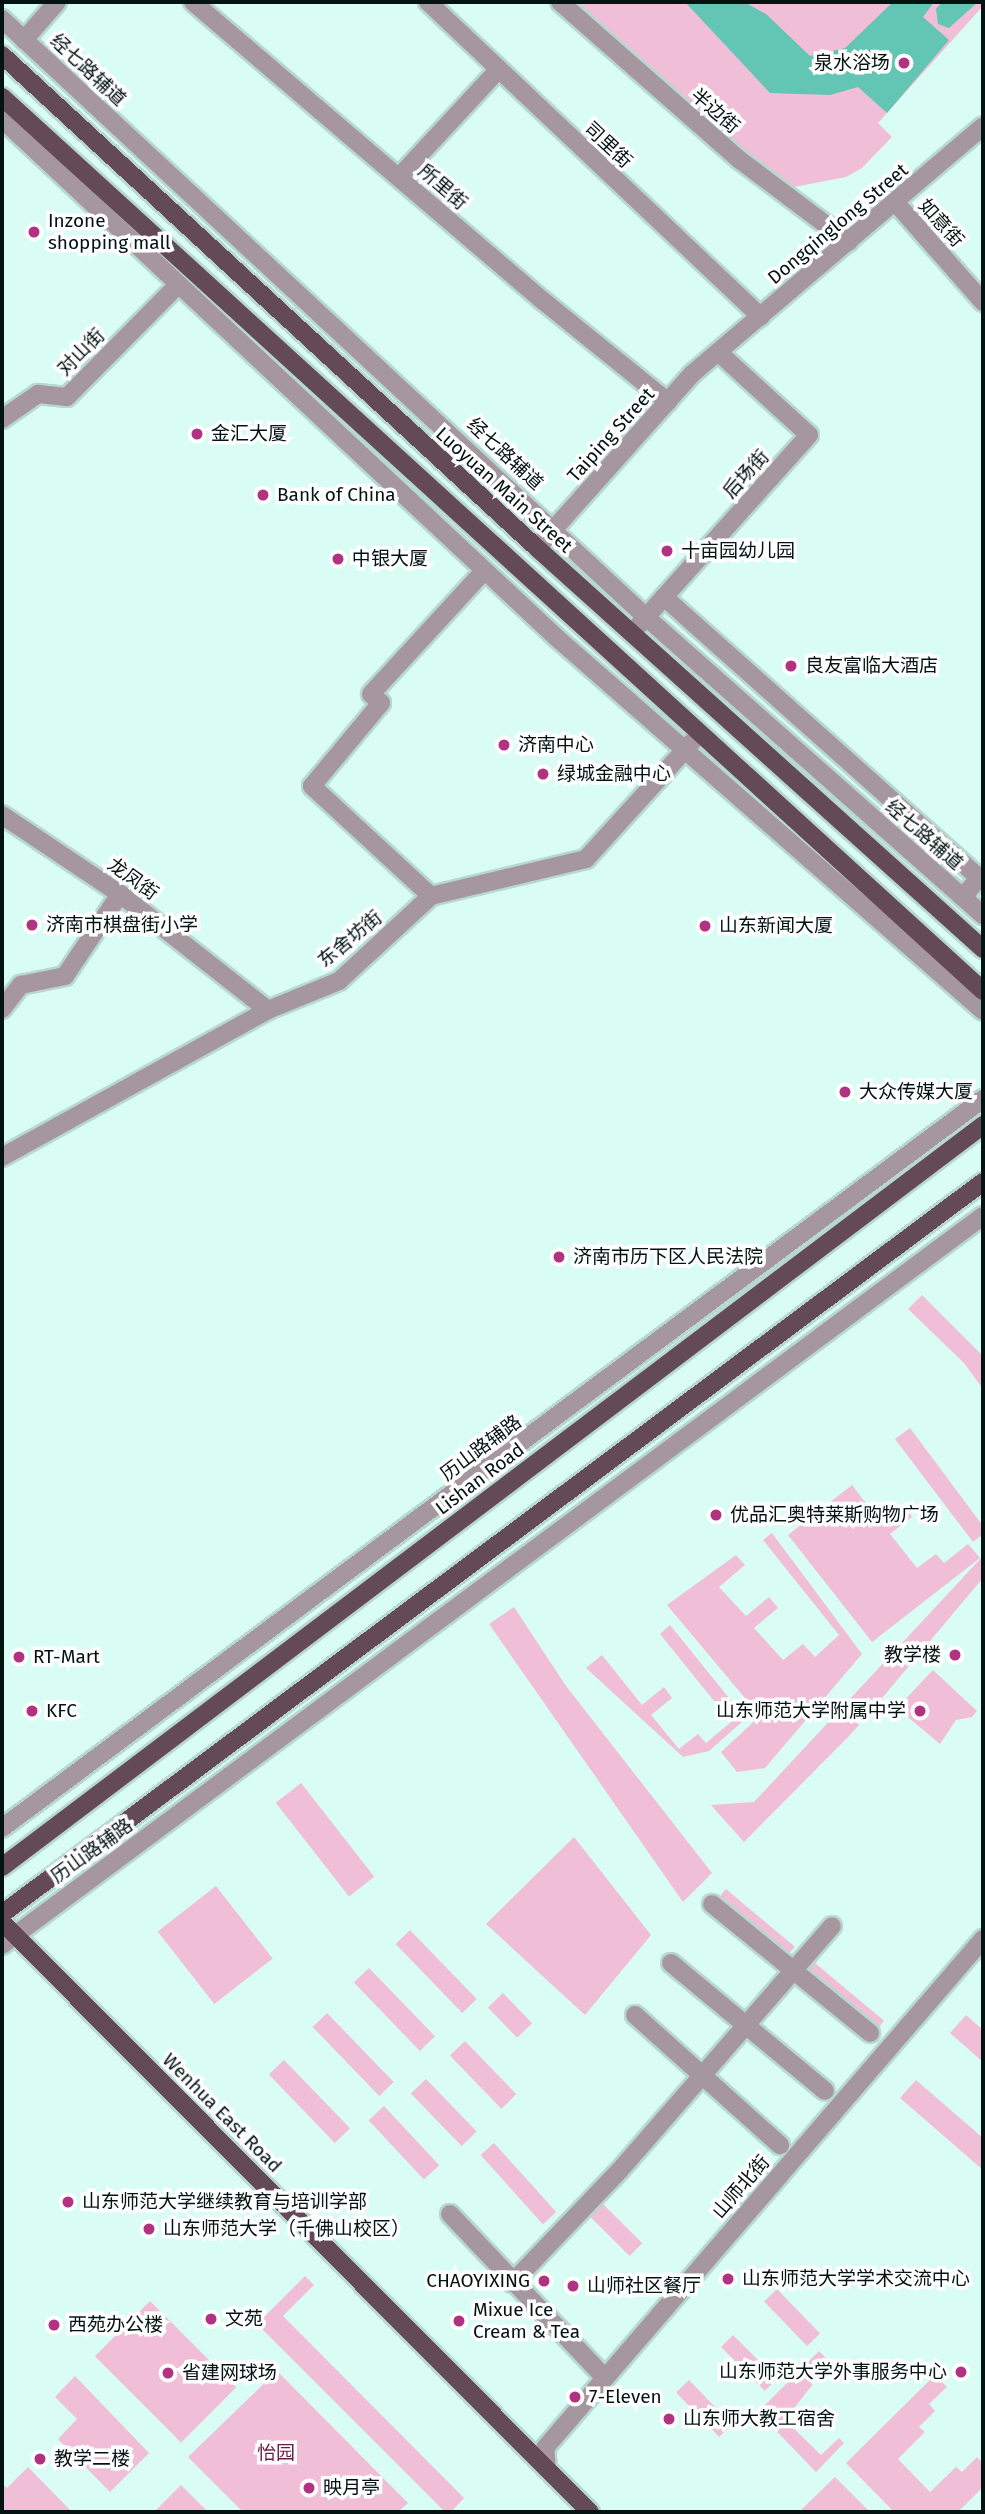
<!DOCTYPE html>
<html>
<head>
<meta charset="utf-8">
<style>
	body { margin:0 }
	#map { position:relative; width:985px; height:2514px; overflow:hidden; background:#d9fdf5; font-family:"Fira Sans","Noto Sans SC",sans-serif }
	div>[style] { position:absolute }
	.green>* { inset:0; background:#f0bed7; transform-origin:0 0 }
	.water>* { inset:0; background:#63c5b3 }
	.roads { filter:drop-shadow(2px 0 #b7d8d0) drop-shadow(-2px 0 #b7d8d0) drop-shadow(0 2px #b7d8d0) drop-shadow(0 -2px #b7d8d0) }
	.minor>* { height:18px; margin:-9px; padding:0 9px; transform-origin:9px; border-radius:9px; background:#a6969d }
	.major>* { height:18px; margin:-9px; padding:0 9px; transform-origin:9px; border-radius:9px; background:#644a57 }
	.dots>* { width:19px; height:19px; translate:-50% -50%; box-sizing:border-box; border:4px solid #fff; border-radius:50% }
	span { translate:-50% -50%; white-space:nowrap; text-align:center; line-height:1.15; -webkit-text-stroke:7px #fff; paint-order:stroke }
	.poi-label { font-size:19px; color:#031310 }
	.right { translate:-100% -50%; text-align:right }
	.left { translate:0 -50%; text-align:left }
	.street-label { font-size:19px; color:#031310 }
	.park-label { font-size:19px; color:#6b194b }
	.frame { position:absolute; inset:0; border:4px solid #031310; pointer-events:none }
</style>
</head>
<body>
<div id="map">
	<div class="green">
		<div style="clip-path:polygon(564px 2px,983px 2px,983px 6px,878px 123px,892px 137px,862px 168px,846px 177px,789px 188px,721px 141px)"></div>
		<div style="clip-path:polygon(922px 1295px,983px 1356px,983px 1389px,964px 1363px,908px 1309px)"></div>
		<div style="clip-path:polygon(910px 1428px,983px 1526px,983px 1534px,973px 1542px,895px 1439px)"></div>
		<div style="clip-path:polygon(852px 1485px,881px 1523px,904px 1506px,912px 1517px,890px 1534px,917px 1568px,936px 1554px,944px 1563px,968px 1544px,980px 1558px,872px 1642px,788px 1535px)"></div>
		<div style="clip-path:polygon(772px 1533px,862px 1654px,765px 1768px,737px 1772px,721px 1752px,760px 1716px,667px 1605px,736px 1555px,745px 1565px,719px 1587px,746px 1616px,769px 1597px,778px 1608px,754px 1628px,783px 1660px,803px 1644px,815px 1657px,839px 1635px,763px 1540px)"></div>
		<div style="clip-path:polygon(983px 1556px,983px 1578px,877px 1704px,868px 1697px,852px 1718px,859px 1725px,848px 1737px,744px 1842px,711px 1805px,754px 1802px)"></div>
		<div style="clip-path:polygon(514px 1607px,566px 1686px,712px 1873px,683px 1902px,489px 1624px)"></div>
		<div style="clip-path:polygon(670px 1625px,737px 1708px,742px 1722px,709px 1751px,683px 1757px,586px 1668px,602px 1655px,642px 1705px,664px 1687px,672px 1698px,651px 1715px,679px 1749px,698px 1734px,706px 1743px,731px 1722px,660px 1634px)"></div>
		<div style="clip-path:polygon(933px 1670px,977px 1711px,972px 1717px,956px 1720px,940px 1744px,897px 1708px)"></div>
		<div style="left:301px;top:1783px;width:119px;height:32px;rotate:52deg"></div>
		<div style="clip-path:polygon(574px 1837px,651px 1935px,585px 2015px,486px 1924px)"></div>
		<div style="left:216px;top:1886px;width:92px;height:74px;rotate:52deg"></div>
		<div style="left:726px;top:1889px;width:90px;height:27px;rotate:40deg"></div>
		<div style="left:410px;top:1930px;width:96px;height:20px;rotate:46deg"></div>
		<div style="left:815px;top:1963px;width:90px;height:27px;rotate:40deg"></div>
		<div style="left:369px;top:1968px;width:95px;height:21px;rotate:46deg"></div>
		<div style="left:503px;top:1993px;width:42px;height:21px;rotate:46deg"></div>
		<div style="left:327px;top:2013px;width:96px;height:20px;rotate:46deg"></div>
		<div style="clip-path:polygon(966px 2015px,983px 2030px,983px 2062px,950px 2033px)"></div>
		<div style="left:465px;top:2041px;width:74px;height:21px;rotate:46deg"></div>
		<div style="left:284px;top:2060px;width:95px;height:21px;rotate:46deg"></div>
		<div style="left:426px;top:2079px;width:73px;height:21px;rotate:46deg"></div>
		<div style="clip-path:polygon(916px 2080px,983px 2138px,983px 2170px,900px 2098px)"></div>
		<div style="left:384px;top:2106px;width:81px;height:21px;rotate:47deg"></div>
		<div style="left:494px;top:2143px;width:93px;height:18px;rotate:48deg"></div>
		<div style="left:602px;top:2203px;width:57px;height:18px;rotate:45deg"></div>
		<div style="clip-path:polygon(305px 2276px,314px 2285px,283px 2316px,464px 2498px,451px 2512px,445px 2512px,257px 2324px)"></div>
		<div style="left:777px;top:2289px;width:62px;height:18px;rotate:46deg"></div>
		<div style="left:150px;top:2301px;width:122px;height:78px;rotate:45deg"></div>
		<div style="left:733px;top:2335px;width:62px;height:17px;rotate:45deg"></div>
		<div style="clip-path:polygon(819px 2351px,830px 2362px,785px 2420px,821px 2455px,839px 2438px,844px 2443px,816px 2472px,758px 2412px)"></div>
		<div style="clip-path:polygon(277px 2371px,408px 2503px,398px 2512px,243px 2512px,188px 2457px)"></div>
		<div style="clip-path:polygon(935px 2375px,947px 2387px,929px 2404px,935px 2411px,919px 2427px,925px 2432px,898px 2459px,930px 2492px,956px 2467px,962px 2472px,977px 2457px,983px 2463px,983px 2487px,958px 2512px,894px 2512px,846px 2463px)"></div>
		<div style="clip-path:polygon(75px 2376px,149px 2453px,110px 2492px,58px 2439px,77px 2419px,55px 2397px)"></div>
		<div style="left:689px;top:2380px;width:62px;height:18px;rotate:46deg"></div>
		<div style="clip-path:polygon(28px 2467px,72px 2512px,2px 2512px,2px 2484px,7px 2488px)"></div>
		<div style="clip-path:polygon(835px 2477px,870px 2512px,799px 2512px)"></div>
		<div style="clip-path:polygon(181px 2485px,208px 2512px,154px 2512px)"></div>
	</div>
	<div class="water">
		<div style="clip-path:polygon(685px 2px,744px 2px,766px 14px,810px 56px,845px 48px,893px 2px,934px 2px,923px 17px,949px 40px,887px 113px,858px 87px,830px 95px,770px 93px)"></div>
		<div style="clip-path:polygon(942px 2px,978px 2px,949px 28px,938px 24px,936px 9px)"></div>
	</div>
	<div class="roads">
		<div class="minor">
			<div style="left:193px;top:2px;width:459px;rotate:40.5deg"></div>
			<div style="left:542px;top:300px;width:162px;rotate:39deg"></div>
			<div style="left:428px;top:2px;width:458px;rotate:43.4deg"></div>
			<div style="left:560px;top:2px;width:240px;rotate:41.3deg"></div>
			<div style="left:740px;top:160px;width:136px;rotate:37deg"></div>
			<div style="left:2px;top:19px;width:879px;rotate:42.88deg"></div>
			<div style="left:646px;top:617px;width:450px;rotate:41.5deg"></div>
			<div style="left:24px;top:40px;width:50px;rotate:-49deg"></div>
			<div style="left:2px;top:119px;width:760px;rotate:43.08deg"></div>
			<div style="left:557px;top:638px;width:566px;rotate:41.2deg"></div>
			<div style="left:399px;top:177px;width:146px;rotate:-47.2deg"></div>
			<div style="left:896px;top:203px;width:132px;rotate:48.7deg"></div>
			<div style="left:2px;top:419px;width:44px;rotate:-34.8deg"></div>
			<div style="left:38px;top:394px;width:29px;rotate:6deg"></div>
			<div style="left:67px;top:397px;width:156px;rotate:-45.3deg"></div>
			<div style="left:537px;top:548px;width:233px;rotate:-48.3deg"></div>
			<div style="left:692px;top:374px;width:382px;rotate:-40.4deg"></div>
			<div style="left:664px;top:597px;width:422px;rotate:41.7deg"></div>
			<div style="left:979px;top:878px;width:25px;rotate:130deg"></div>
			<div style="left:639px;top:625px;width:255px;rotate:-48.2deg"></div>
			<div style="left:809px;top:435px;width:123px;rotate:-137.6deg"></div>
			<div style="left:2px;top:815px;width:142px;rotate:33.8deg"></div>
			<div style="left:120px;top:894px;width:188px;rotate:38.1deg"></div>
			<div style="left:431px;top:896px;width:162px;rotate:-137.3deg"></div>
			<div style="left:312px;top:786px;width:108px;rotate:-50.3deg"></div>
			<div style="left:381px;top:703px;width:13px;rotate:-138deg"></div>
			<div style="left:371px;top:694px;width:167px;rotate:-47.4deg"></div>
			<div style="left:2px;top:1009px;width:31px;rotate:-52deg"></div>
			<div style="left:21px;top:985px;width:45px;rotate:-11.6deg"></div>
			<div style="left:65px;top:976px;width:99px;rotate:-56.1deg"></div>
			<div style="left:2px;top:1157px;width:304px;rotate:-28.9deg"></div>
			<div style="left:268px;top:1010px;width:77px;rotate:-22.2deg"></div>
			<div style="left:339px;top:981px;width:125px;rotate:-42.7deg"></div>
			<div style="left:431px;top:896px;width:159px;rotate:-13.4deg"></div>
			<div style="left:586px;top:859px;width:158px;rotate:-47.8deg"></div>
			<div style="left:2px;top:1828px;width:1222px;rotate:-36.62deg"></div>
			<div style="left:712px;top:1904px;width:204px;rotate:39.2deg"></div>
			<div style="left:2px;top:1945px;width:1222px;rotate:-36.62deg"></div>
			<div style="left:671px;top:1963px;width:200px;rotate:39.7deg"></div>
			<div style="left:635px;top:2015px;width:195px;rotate:41.9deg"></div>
			<div style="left:450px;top:2214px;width:224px;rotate:46.6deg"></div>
			<div style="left:512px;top:2283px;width:156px;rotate:-46.3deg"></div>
			<div style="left:620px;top:2170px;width:323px;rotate:-49deg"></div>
			<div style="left:547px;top:2469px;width:21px;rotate:-95deg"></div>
			<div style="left:545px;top:2448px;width:672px;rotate:-49.29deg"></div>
		</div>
		<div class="major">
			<div style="left:2px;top:55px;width:728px;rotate:42.66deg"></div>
			<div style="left:537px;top:548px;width:600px;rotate:41.96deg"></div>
			<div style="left:2px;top:97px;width:1327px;rotate:42.34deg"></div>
			<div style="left:2px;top:1867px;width:1230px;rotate:-37.1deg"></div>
			<div style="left:2px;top:1914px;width:1224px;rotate:-36.73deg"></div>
			<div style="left:2px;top:1922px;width:833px;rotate:45.1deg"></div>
		</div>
	</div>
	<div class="dots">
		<div style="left:904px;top:63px;background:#b13280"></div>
		<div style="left:34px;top:232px;background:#b13280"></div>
		<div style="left:197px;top:434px;background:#b13280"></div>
		<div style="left:263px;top:495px;background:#b13280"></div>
		<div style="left:667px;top:551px;background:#b13280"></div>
		<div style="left:338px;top:559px;background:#b13280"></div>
		<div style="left:791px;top:666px;background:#b13280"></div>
		<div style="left:504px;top:745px;background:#b13280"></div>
		<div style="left:543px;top:774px;background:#b13280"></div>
		<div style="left:32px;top:925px;background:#b13280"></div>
		<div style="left:705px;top:926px;background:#b13280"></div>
		<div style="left:845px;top:1092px;background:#b13280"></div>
		<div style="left:559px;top:1257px;background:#b13280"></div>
		<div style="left:716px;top:1515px;background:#b13280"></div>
		<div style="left:955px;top:1655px;background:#b13280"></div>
		<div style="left:19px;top:1657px;background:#b13280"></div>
		<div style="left:32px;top:1711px;background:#b13280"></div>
		<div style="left:920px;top:1711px;background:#b13280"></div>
		<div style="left:68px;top:2202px;background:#b13280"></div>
		<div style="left:149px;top:2229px;background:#b13280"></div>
		<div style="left:728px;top:2279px;background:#b13280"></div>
		<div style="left:544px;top:2281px;background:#b13280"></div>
		<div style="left:573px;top:2286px;background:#b13280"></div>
		<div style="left:211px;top:2319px;background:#b13280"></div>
		<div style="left:459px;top:2321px;background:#b13280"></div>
		<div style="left:54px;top:2325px;background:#b13280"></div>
		<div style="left:961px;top:2372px;background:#b13280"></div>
		<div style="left:168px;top:2373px;background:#b13280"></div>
		<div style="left:575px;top:2397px;background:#b13280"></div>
		<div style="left:669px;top:2419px;background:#b13280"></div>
		<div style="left:40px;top:2459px;background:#b13280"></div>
		<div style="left:309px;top:2488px;background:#b13280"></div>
	</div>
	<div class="poi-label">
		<span class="right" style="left:890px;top:63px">泉水浴场</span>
		<span class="left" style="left:48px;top:232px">Inzone<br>shopping mall</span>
		<span class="left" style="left:211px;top:434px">金汇大厦</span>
		<span class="left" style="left:277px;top:495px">Bank of China</span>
		<span class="left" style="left:681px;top:551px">十亩园幼儿园</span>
		<span class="left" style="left:352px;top:559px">中银大厦</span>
		<span class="left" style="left:805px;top:666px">良友富临大酒店</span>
		<span class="left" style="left:518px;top:745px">济南中心</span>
		<span class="left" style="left:557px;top:774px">绿城金融中心</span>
		<span class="left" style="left:46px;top:925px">济南市棋盘街小学</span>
		<span class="left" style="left:719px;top:926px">山东新闻大厦</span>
		<span class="left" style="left:859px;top:1092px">大众传媒大厦</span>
		<span class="left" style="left:573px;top:1257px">济南市历下区人民法院</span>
		<span class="left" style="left:730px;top:1515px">优品汇奥特莱斯购物广场</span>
		<span class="right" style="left:941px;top:1655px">教学楼</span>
		<span class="left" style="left:33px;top:1657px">RT-Mart</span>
		<span class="left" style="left:46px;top:1711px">KFC</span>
		<span class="right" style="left:906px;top:1711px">山东师范大学附属中学</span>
		<span class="left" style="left:82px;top:2202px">山东师范大学继续教育与培训学部</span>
		<span class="left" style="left:163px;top:2229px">山东师范大学（千佛山校区）</span>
		<span class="left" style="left:742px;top:2279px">山东师范大学学术交流中心</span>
		<span class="right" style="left:530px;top:2281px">CHAOYIXING</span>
		<span class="left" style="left:587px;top:2286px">山师社区餐厅</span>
		<span class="left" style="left:473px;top:2321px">Mixue Ice<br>Cream &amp; Tea</span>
		<span class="left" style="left:225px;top:2319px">文苑</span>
		<span class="left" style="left:68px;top:2325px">西苑办公楼</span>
		<span class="right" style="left:947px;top:2372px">山东师范大学外事服务中心</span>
		<span class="left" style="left:182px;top:2373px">省建网球场</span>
		<span class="left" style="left:589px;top:2397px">7-Eleven</span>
		<span class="left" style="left:683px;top:2419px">山东师大教工宿舍</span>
		<span class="left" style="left:54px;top:2459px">教学二楼</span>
		<span class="left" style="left:323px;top:2488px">映月亭</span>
	</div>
	<div class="street-label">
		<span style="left:88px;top:70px;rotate:43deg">经七路辅道</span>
		<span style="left:715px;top:111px;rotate:41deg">半边街</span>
		<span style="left:608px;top:145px;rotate:43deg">司里街</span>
		<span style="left:443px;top:187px;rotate:41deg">所里街</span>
		<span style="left:941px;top:223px;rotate:48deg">如意街</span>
		<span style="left:838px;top:224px;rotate:-40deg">Dongqinglong Street</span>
		<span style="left:81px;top:352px;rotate:-45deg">对山街</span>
		<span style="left:611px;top:435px;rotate:-48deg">Taiping Street</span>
		<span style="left:505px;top:454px;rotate:43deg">经七路辅道</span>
		<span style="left:746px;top:474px;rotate:-48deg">后场街</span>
		<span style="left:504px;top:490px;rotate:42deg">Luoyuan Main Street</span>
		<span style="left:924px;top:835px;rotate:41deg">经七路辅道</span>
		<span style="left:133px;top:879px;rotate:36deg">龙凤街</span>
		<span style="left:350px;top:939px;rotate:-40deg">东舍坊街</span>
		<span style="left:481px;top:1448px;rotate:-37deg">历山路辅路</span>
		<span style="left:480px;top:1479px;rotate:-37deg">Lishan Road</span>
		<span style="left:92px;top:1851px;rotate:-36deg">历山路辅路</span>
		<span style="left:222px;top:2113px;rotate:45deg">Wenhua East Road</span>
		<span style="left:741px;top:2187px;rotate:-49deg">山师北街</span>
	</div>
	<div class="park-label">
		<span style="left:276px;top:2453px">怡园</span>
	</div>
	<div class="frame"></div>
</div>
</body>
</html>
